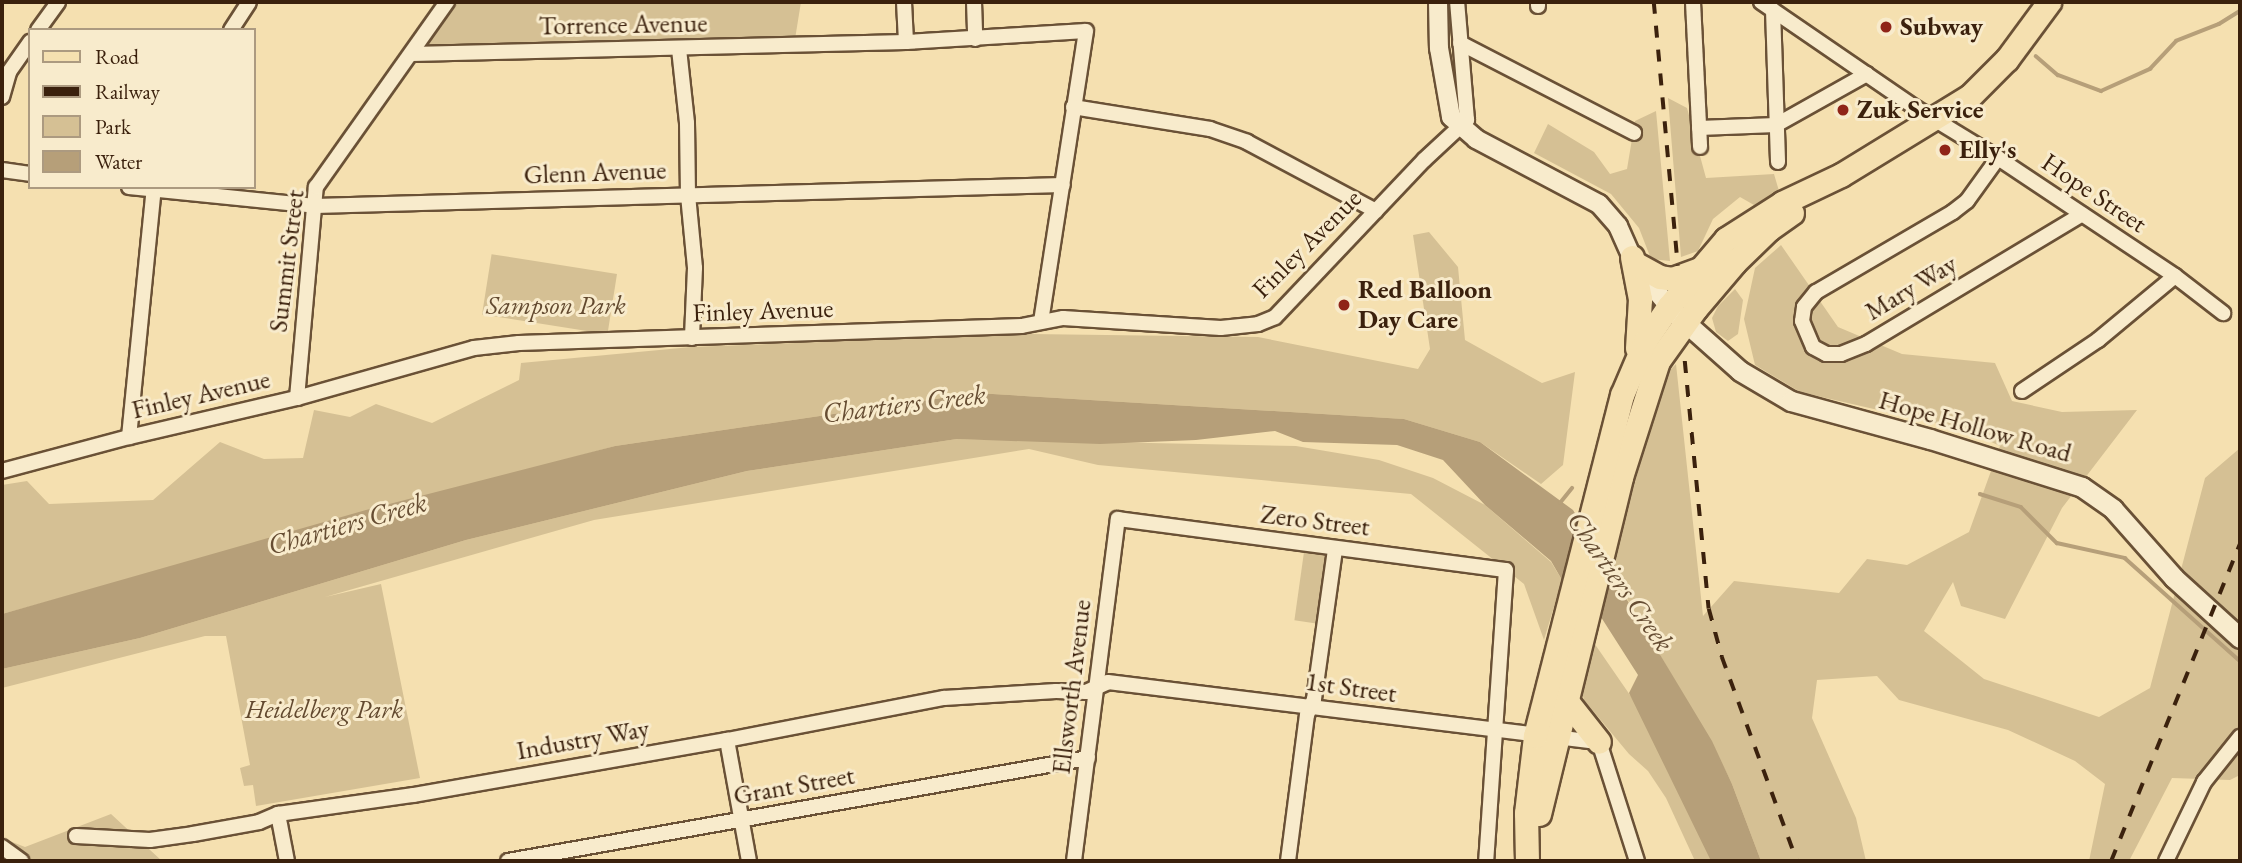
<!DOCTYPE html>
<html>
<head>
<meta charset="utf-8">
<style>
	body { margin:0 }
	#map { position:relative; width:2242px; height:863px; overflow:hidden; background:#f5e0b0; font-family:"EB Garamond",serif }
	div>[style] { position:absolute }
	.green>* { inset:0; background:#d5c094; transform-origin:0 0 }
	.water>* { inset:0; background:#b69f79 }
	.stream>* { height:3.5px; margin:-1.75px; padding:0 1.75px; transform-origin:1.75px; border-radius:1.75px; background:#b69f79 }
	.roads { filter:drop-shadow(2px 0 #6a5136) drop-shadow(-2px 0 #6a5136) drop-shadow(0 2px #6a5136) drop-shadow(0 -2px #6a5136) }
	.minor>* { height:14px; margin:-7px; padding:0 7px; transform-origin:7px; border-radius:7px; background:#f8ebcc }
	.tertiary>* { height:18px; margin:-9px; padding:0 9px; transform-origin:9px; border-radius:9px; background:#f8ebcc }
	.secondary>* { height:19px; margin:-9.5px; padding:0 9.5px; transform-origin:9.5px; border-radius:9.5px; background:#f8ebcc }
	.primary>* { height:23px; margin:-11.5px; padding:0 11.5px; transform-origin:11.5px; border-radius:11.5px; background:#f5e0b0 }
	.rail>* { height:3.5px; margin-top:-1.75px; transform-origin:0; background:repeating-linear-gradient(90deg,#3b210d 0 12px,transparent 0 24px) }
	.dots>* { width:19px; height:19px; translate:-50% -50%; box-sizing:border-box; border:4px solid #f8ebcc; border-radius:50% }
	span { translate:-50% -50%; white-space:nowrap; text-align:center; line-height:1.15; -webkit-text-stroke:6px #f8ebcc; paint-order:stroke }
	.street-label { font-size:26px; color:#3b210d }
	.poi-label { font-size:26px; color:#3b210d; font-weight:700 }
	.left { translate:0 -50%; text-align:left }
	.park-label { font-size:26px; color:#62492f; font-style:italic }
	.water-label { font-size:28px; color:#664d33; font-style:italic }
	.frame { position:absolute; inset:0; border:4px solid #3b210d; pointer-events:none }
	.legend { position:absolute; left:28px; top:28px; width:228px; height:161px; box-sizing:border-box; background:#f8ebcc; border:2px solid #ac9a80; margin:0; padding:9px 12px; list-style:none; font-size:21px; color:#3b210d }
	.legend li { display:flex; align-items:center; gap:14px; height:35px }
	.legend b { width:35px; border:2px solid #ac9a80 }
</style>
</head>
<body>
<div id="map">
	<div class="green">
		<div style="clip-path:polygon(452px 2px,801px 2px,795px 39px,421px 49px)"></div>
		<div style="clip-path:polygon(1668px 98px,1687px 108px,1706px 178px,1774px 174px,1779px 191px,1754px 205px,1740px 197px,1713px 219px,1698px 251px,1681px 257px)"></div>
		<div style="clip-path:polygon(1656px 111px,1670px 261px,1651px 259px,1639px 228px,1611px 194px,1534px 153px,1548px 124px,1594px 152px,1610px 174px,1627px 169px,1635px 121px)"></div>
		<div style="clip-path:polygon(1429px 232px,1458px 267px,1465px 340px,1542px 383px,1575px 372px,1563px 465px,1541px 484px,1480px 442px,1404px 419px,976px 393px,615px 446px,2px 614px,2px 485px,27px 481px,49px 504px,153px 500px,220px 442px,264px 459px,303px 458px,314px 410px,350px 417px,376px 404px,432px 423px,519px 380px,521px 363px,691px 347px,1030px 334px,1258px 337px,1418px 369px,1430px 349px,1413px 235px)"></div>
		<div style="clip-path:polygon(1781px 245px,1838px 327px,1902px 354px,1995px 363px,2012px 401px,2062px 412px,2137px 410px,2062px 508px,2005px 619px,1961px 606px,1953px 582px,1924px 631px,1984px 679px,2099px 717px,2150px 688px,2205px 478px,2240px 448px,2240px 775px,2230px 780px,2172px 778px,2129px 861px,2089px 861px,2105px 784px,2075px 761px,2008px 730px,1899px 700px,1877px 676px,1817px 680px,1812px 718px,1856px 818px,1866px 861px,1761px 861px,1732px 784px,1715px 749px,1609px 568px,1665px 375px,1676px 364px,1703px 616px,1734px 581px,1839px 593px,1867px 559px,1907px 565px,1969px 532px,2000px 446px,1965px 430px,1800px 392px,1755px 365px,1744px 319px,1755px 268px)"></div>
		<div style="left:617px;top:274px;width:61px;height:127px;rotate:99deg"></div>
		<div style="clip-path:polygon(1735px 289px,1743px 300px,1738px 334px,1728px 341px,1716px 332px,1712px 318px,1718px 306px)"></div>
		<div style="clip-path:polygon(957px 439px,1296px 446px,1379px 460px,1433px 478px,1485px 505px,1551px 562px,1562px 580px,1544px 640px,1524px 584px,1411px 494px,1098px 465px,1029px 449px,594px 520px,325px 597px,381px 584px,420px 778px,256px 806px,253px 785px,244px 786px,240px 768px,250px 765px,226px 636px,205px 636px,2px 688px,2px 669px,140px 638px,466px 540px,747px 471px)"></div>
		<div style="left:1304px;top:552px;width:22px;height:69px;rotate:8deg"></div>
		<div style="clip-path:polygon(1592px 640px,1679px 766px,1719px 861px,1695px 861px,1666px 798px,1648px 771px,1629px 754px,1584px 700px,1581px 688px)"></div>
		<div style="clip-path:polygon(111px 814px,162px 861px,2px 861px,2px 838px,25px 847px)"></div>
	</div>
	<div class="water">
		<div style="clip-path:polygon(976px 393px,1404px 419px,1480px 442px,1573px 510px,1712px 741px,1732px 784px,1761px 861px,1711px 861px,1629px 693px,1638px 675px,1599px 614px,1562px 580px,1551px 561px,1485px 505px,1443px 460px,1397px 445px,1303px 442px,1275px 431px,1196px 440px,1100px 444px,957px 439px,747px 471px,466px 540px,140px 638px,2px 669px,2px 614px,366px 510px,615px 446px)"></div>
	</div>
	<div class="stream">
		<div style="left:2036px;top:56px;width:29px;rotate:41deg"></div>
		<div style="left:2058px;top:75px;width:46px;rotate:20.4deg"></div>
		<div style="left:2101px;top:91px;width:54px;rotate:-24.2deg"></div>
		<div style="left:2150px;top:69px;width:38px;rotate:-47deg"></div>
		<div style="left:2176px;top:41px;width:46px;rotate:-21.6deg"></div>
		<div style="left:2219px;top:24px;width:25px;rotate:-32deg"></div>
		<div style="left:1980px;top:494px;width:43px;rotate:17.6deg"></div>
		<div style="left:2021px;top:507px;width:51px;rotate:45deg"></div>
		<div style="left:2057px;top:543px;width:70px;rotate:12.4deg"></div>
		<div style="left:2125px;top:558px;width:154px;rotate:41.8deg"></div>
		<div style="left:1560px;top:503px;width:19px;rotate:-51deg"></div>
	</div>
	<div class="roads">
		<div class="minor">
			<div style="left:904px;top:2px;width:40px;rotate:87.1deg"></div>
			<div style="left:974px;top:2px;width:37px;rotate:88deg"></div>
			<div style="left:1538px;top:2px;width:4px;rotate:90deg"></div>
			<div style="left:1693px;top:2px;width:145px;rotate:87.2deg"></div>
			<div style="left:1761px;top:2px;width:188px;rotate:34.4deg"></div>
			<div style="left:1916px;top:108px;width:96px;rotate:31.4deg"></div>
			<div style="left:1998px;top:158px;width:213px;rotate:33.7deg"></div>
			<div style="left:2175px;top:276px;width:61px;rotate:37.6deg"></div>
			<div style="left:1773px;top:10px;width:152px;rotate:88.1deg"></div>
			<div style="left:38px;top:30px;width:34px;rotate:-54deg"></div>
			<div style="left:231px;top:30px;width:33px;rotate:-57deg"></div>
			<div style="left:1460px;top:43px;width:196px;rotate:27.3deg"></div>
			<div style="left:679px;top:49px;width:74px;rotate:83.8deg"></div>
			<div style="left:687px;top:123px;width:72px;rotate:89.2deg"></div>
			<div style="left:688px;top:195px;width:73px;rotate:84.5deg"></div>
			<div style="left:695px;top:268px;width:70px;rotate:92.5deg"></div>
			<div style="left:412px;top:54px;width:494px;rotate:-1.4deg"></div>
			<div style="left:906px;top:42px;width:180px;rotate:-3.5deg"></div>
			<div style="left:1086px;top:31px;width:294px;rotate:98.8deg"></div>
			<div style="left:2px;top:97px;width:26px;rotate:-74deg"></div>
			<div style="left:9px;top:72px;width:37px;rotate:-55deg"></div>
			<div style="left:1073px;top:107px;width:139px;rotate:9.1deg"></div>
			<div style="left:1210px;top:129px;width:39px;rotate:19deg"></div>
			<div style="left:1247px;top:142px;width:146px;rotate:28.1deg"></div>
			<div style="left:1699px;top:128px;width:77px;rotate:-2.2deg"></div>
			<div style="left:1776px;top:125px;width:104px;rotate:-29.3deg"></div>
			<div style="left:1998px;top:158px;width:53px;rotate:125.8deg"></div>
			<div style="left:1967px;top:201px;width:18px;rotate:142deg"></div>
			<div style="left:1953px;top:212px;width:159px;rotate:149.7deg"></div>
			<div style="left:1816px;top:292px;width:19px;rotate:129deg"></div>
			<div style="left:1804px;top:307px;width:14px;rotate:98deg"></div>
			<div style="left:1802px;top:321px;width:28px;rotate:67deg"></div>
			<div style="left:1813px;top:347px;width:15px;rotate:28deg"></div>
			<div style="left:1826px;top:354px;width:15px"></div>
			<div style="left:1841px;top:354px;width:27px;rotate:-22deg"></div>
			<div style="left:1866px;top:344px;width:252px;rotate:-31deg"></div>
			<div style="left:2px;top:170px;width:28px;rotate:8deg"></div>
			<div style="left:129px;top:187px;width:187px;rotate:5.8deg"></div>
			<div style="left:315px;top:206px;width:748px;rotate:-1.61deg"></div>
			<div style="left:2022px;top:391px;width:92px;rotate:-33.9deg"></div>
			<div style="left:2098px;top:340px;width:100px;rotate:-39.7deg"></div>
			<div style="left:297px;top:398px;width:212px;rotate:-84.9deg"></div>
			<div style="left:316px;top:187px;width:227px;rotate:-54.7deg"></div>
			<div style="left:129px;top:437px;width:251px;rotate:-84.3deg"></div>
			<div style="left:2px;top:471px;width:131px;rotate:-15deg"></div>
			<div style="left:129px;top:437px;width:172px;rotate:-13.1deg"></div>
			<div style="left:297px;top:398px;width:184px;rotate:-15.8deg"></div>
			<div style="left:474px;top:348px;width:45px;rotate:-6.3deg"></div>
			<div style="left:519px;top:343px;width:503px;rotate:-1.94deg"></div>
			<div style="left:1022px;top:326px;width:42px;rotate:-11deg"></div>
			<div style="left:1063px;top:318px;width:158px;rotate:3.6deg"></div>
			<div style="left:1221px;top:328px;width:37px;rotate:-6deg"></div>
			<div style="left:1258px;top:324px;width:18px;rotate:-22deg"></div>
			<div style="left:1275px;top:317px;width:216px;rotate:-46.5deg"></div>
			<div style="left:1424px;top:160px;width:59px;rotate:-42.9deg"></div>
			<div style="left:1467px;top:120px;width:118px;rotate:-94.8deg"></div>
			<div style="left:727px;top:740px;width:123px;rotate:79.7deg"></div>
			<div style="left:278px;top:814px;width:48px;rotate:79.2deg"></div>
			<div style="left:76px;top:836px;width:74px;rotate:3.1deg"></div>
			<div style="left:150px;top:840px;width:43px;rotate:-7.9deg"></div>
			<div style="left:193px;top:834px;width:67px;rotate:-10.3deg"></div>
			<div style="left:259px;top:822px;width:21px;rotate:-23deg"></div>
			<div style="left:278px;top:814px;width:137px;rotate:-8deg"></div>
			<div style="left:414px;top:795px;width:318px;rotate:-10deg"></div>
			<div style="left:727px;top:740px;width:221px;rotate:-11deg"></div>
			<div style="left:944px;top:698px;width:112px;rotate:-3.6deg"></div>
			<div style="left:1056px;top:691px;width:30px;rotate:2deg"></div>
			<div style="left:1086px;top:692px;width:24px;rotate:-24deg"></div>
			<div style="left:1108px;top:682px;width:495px;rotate:7deg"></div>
			<div style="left:1599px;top:742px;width:125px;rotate:72.3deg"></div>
			<div style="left:2px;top:847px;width:24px;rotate:36deg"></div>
			<div style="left:508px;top:861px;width:589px;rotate:-10.07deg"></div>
			<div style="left:1074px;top:861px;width:345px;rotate:-82.7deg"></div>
			<div style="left:1118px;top:519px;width:391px;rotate:7.5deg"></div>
			<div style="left:1506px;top:570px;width:292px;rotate:93.9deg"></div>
			<div style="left:1288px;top:861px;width:147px;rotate:-82.6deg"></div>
			<div style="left:1307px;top:715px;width:17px;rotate:-66deg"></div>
			<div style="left:1314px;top:699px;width:151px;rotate:-82deg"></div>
			<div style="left:2166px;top:861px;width:88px;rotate:-64.3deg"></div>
			<div style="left:2204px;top:782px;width:58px;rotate:-51.3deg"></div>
		</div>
		<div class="tertiary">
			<div style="left:1438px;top:2px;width:46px;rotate:88.8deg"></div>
			<div style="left:1439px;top:48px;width:70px;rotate:80.1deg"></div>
			<div style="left:1451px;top:117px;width:33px;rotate:41deg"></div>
			<div style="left:1476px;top:139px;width:139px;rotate:27.9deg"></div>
			<div style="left:1599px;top:204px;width:29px;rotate:49deg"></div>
			<div style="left:1618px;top:226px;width:34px;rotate:66deg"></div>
			<div style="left:1632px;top:257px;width:26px;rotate:58deg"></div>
			<div style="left:1646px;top:279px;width:35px;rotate:50deg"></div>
		</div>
		<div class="secondary">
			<div style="left:1677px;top:315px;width:84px;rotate:41.6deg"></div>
			<div style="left:1740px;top:371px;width:59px;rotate:30.5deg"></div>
			<div style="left:1791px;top:401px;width:144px;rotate:15.3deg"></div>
			<div style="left:1930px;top:439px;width:159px;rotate:17.5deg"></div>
			<div style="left:2082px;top:487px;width:38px;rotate:35deg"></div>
			<div style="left:2113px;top:509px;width:92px;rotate:48.5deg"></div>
			<div style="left:2174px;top:578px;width:89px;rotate:42.3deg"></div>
		</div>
		<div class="primary">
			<div style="left:1632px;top:257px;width:43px;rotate:79.2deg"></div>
			<div style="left:1640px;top:299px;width:49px;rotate:93.5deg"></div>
			<div style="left:1638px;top:265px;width:25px;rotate:29deg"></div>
			<div style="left:1660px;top:277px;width:12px;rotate:9deg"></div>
			<div style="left:1672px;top:279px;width:32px;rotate:-20deg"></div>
			<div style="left:1566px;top:700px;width:53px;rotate:51.8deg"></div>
			<div style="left:1539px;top:814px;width:347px;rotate:-76.3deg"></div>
			<div style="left:1621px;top:477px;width:122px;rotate:-72.3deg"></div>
			<div style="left:1658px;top:361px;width:65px;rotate:-54.4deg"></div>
			<div style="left:1696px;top:308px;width:60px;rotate:-49.7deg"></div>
			<div style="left:1735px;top:262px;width:47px;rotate:-44.1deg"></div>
			<div style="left:1769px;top:229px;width:28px;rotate:-35deg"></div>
			<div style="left:1527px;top:861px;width:48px;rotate:-91.2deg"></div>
			<div style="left:1526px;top:813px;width:78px;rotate:-83.3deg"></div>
			<div style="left:1535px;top:736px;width:352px;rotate:-75.7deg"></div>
			<div style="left:1622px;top:395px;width:59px;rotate:-66.9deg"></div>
			<div style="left:1645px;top:341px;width:42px;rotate:-55.6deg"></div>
			<div style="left:1669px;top:306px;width:88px;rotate:-49.6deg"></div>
			<div style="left:1726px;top:239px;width:67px;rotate:-32.7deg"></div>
			<div style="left:1782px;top:203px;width:65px;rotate:-25.4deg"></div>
			<div style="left:1841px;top:175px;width:151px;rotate:-31.5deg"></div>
			<div style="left:1970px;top:96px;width:52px;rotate:-45deg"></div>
			<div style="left:2007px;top:59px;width:71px;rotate:-53.6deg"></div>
		</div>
	</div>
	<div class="rail">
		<div style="left:1654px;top:2px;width:265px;rotate:84.8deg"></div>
		<div style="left:1685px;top:361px;width:249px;rotate:84.5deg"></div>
		<div style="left:1709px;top:609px;width:50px;rotate:74.8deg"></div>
		<div style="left:1722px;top:657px;width:217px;rotate:69.8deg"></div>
		<div style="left:2111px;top:861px;width:342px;rotate:-67.9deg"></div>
	</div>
	<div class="dots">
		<div style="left:1886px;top:27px;background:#8f2418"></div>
		<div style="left:1843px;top:110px;background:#8f2418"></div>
		<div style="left:1945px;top:150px;background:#8f2418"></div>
		<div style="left:1344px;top:305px;background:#8f2418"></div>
	</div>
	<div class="street-label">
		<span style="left:623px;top:25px;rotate:-1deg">Torrence Avenue</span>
		<span style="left:595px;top:173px;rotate:-2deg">Glenn Avenue</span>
		<span style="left:2094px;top:193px;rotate:34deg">Hope Street</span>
		<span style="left:1307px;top:244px;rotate:-45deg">Finley Avenue</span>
		<span style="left:287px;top:261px;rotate:-83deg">Summit Street</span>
		<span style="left:1911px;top:288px;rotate:-31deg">Mary Way</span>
		<span style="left:763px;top:311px;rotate:-2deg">Finley Avenue</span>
		<span style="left:201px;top:395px;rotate:-13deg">Finley Avenue</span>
		<span style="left:1975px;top:427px;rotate:16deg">Hope Hollow Road</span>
		<span style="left:1315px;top:521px;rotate:7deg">Zero Street</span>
		<span style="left:1072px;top:687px;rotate:-83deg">Ellsworth Avenue</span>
		<span style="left:1351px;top:688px;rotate:8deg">1st Street</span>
		<span style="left:583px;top:740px;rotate:-10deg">Industry Way</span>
		<span style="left:794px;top:786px;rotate:-10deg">Grant Street</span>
	</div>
	<div class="poi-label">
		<span class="left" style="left:1900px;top:27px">Subway</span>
		<span class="left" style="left:1857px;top:110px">Zuk Service</span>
		<span class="left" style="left:1959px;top:150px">Elly's</span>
		<span class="left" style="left:1358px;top:305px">Red Balloon<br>Day Care</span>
	</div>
	<div class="park-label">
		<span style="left:556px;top:306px">Sampson Park</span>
		<span style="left:324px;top:710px">Heidelberg Park</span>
	</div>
	<div class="water-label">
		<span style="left:904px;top:403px;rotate:-7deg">Chartiers Creek</span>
		<span style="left:347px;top:523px;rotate:-16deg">Chartiers Creek</span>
		<span style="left:1621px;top:581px;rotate:55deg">Chartiers Creek</span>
	</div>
	<div class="frame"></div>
	<ul class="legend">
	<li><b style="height:9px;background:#f5e0b0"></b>Road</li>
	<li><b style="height:9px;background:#3b210d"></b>Railway</li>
	<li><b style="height:19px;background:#d5c094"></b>Park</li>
	<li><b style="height:19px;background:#b69f79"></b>Water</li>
	</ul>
</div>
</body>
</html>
